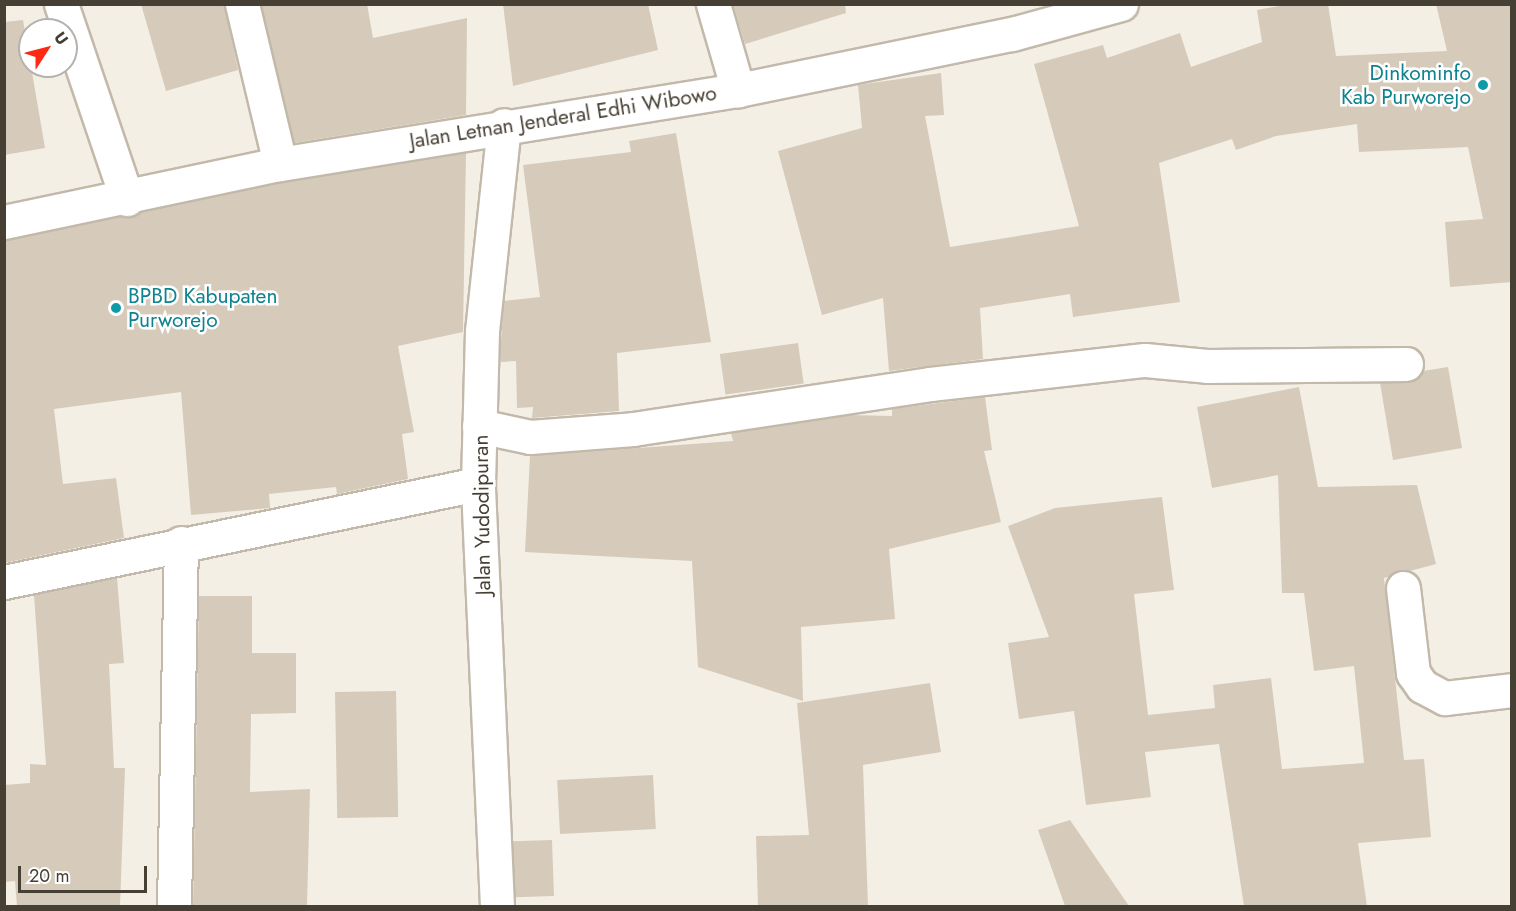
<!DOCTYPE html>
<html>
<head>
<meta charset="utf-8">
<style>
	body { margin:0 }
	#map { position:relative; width:1516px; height:911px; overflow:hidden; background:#f4efe5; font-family:Jost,sans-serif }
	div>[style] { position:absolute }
	.building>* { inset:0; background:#d6caba; transform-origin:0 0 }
	.roads { filter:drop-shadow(2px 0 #c2b9aa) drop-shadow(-2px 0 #c2b9aa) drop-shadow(0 2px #c2b9aa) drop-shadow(0 -2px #c2b9aa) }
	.minor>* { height:33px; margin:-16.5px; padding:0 16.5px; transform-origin:16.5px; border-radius:16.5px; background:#fff }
	.tertiary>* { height:33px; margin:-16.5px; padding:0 16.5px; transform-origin:16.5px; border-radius:16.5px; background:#fff }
	.dots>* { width:16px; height:16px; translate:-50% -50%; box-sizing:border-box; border:3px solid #fff; border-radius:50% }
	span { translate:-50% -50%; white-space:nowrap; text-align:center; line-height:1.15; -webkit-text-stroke:5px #fff; paint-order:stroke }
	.culture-label { font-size:21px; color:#0d838f }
	.right { translate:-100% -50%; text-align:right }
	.left { translate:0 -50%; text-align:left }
	.street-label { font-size:21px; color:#463f34 }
	.frame { position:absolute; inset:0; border:6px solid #463f34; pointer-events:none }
	.north { position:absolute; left:18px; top:18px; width:60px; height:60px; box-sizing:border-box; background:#fff; border:2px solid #b5b2ae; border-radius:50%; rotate:54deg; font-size:16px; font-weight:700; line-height:24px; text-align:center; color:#463f34 }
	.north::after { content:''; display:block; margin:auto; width:21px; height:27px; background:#ff2911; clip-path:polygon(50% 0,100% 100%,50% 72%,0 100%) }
	.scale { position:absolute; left:18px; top:866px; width:129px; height:27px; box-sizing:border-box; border:3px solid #463f34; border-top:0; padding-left:8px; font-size:18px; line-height:21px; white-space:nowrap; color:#463f34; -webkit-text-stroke:4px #fff; paint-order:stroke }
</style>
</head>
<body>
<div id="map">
	<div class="building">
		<div style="clip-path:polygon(141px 4px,224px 4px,238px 70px,166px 91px)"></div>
		<div style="clip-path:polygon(261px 4px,367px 4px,373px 38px,467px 18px,466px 115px,294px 143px)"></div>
		<div style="clip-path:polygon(503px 4px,648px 4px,658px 50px,513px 86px)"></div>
		<div style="clip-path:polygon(733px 4px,845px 4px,846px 13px,745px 44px)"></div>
		<div style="clip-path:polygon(1291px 4px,1328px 4px,1336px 56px,1447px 51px,1436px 4px,1512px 4px,1512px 282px,1450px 287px,1445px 222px,1483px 219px,1468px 147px,1359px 152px,1357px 124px,1276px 136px,1236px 150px,1232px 139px,1159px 163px,1180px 302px,1073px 317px,1070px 294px,980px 308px,983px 359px,889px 371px,883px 298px,822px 315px,778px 151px,862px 128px,858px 85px,941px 73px,944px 115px,925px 116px,950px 247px,1079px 226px,1034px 64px,1103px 45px,1107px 58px,1180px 33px,1191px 67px,1262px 42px,1257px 10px)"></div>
		<div style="clip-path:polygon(23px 20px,45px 148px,4px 155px,4px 22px)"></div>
		<div style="clip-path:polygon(676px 133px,711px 342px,617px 353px,619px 411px,532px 418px,533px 407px,517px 408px,516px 361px,501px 362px,500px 352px,504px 301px,540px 297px,523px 165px,631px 152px,629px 141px)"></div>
		<div style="clip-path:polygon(466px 153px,463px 332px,398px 346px,414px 432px,402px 434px,408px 479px,337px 494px,336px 487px,269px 494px,270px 508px,191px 515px,181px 392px,54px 409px,63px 484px,116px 478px,124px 538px,4px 563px,4px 240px,283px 182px)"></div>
		<div style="left:798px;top:343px;width:41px;height:79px;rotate:82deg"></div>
		<div style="clip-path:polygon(1448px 367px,1462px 448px,1393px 460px,1380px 383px,1407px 383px,1423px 371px)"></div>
		<div style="clip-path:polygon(1299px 387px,1318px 487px,1417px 485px,1436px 564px,1384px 578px,1404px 760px,1424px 759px,1431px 837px,1358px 843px,1367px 906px,1244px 906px,1219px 744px,1145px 752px,1151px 797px,1086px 805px,1074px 711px,1019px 719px,1008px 643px,1049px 637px,1008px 526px,1055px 508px,1162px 497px,1174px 590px,1134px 594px,1148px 715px,1215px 708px,1213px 685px,1271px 678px,1282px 769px,1364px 763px,1354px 666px,1314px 671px,1304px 593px,1282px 593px,1278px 475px,1212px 488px,1197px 407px)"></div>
		<div style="clip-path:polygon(985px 397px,992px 450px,984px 451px,1001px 522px,889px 549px,895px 619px,801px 627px,803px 701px,698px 667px,692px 561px,525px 552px,530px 456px,733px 441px,731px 433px,849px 415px,892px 416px,892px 409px)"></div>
		<div style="clip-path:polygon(117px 578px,124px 663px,109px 664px,114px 768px,125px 768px,120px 906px,17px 906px,15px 881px,4px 882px,4px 785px,30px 783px,30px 764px,46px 765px,34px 595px)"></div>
		<div style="clip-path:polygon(199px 596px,252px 596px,252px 653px,296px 653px,296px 713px,251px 714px,250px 792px,310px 789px,307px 906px,193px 906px)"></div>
		<div style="clip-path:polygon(930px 683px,941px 752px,863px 765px,868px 906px,758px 906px,756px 836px,809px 835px,797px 703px)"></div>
		<div style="left:396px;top:691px;width:126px;height:61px;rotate:89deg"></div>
		<div style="left:653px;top:775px;width:54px;height:96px;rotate:87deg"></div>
		<div style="clip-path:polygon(1070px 820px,1129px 906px,1065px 906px,1038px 830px)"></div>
		<div style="left:552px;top:840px;width:56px;height:39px;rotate:88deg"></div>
	</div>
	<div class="roads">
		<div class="minor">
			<div style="left:61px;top:4px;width:206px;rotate:71.3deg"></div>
			<div style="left:242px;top:4px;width:164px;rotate:76.6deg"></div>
			<div style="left:713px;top:4px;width:90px;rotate:73.8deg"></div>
			<div style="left:479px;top:426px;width:52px;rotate:12.2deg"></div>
			<div style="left:530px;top:437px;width:103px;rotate:-4.4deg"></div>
			<div style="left:633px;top:429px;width:300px;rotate:-8.6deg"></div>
			<div style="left:930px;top:384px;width:216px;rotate:-6.4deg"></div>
			<div style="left:1145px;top:360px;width:62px;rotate:5.5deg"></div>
			<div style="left:1207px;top:366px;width:199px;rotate:-0.6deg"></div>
			<div style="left:4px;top:582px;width:484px;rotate:-11.7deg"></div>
			<div style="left:1403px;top:588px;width:86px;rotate:83.3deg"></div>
			<div style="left:1413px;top:673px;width:16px;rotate:55deg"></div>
			<div style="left:1422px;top:686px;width:26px;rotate:28deg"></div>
			<div style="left:1445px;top:698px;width:67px;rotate:-6.8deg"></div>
			<div style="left:174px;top:906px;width:363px;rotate:-88.9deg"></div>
			<div style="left:497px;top:906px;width:422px;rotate:-92.6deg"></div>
			<div style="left:478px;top:484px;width:153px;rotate:-88.5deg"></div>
			<div style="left:482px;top:331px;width:207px;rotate:-83.9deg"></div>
		</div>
		<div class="tertiary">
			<div style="left:4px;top:222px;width:282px;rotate:-11.9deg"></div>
			<div style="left:280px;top:164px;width:464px;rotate:-9.2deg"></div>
			<div style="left:738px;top:90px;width:280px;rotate:-11.6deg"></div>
			<div style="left:1012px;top:34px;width:113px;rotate:-15.4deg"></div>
		</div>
	</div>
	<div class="dots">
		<div style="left:1483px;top:85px;background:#0f9aa8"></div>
		<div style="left:116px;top:308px;background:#0f9aa8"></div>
	</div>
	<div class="culture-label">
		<span class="right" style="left:1471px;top:85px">Dinkominfo<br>Kab Purworejo</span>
		<span class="left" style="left:128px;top:308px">BPBD Kabupaten<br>Purworejo</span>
	</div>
	<div class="street-label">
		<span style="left:563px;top:117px;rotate:-9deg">Jalan Letnan Jenderal Edhi Wibowo</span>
		<span style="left:482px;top:515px;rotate:-91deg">Jalan Yudodipuran</span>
	</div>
	<div class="frame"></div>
	<div class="north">U</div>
	<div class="scale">20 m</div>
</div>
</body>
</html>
